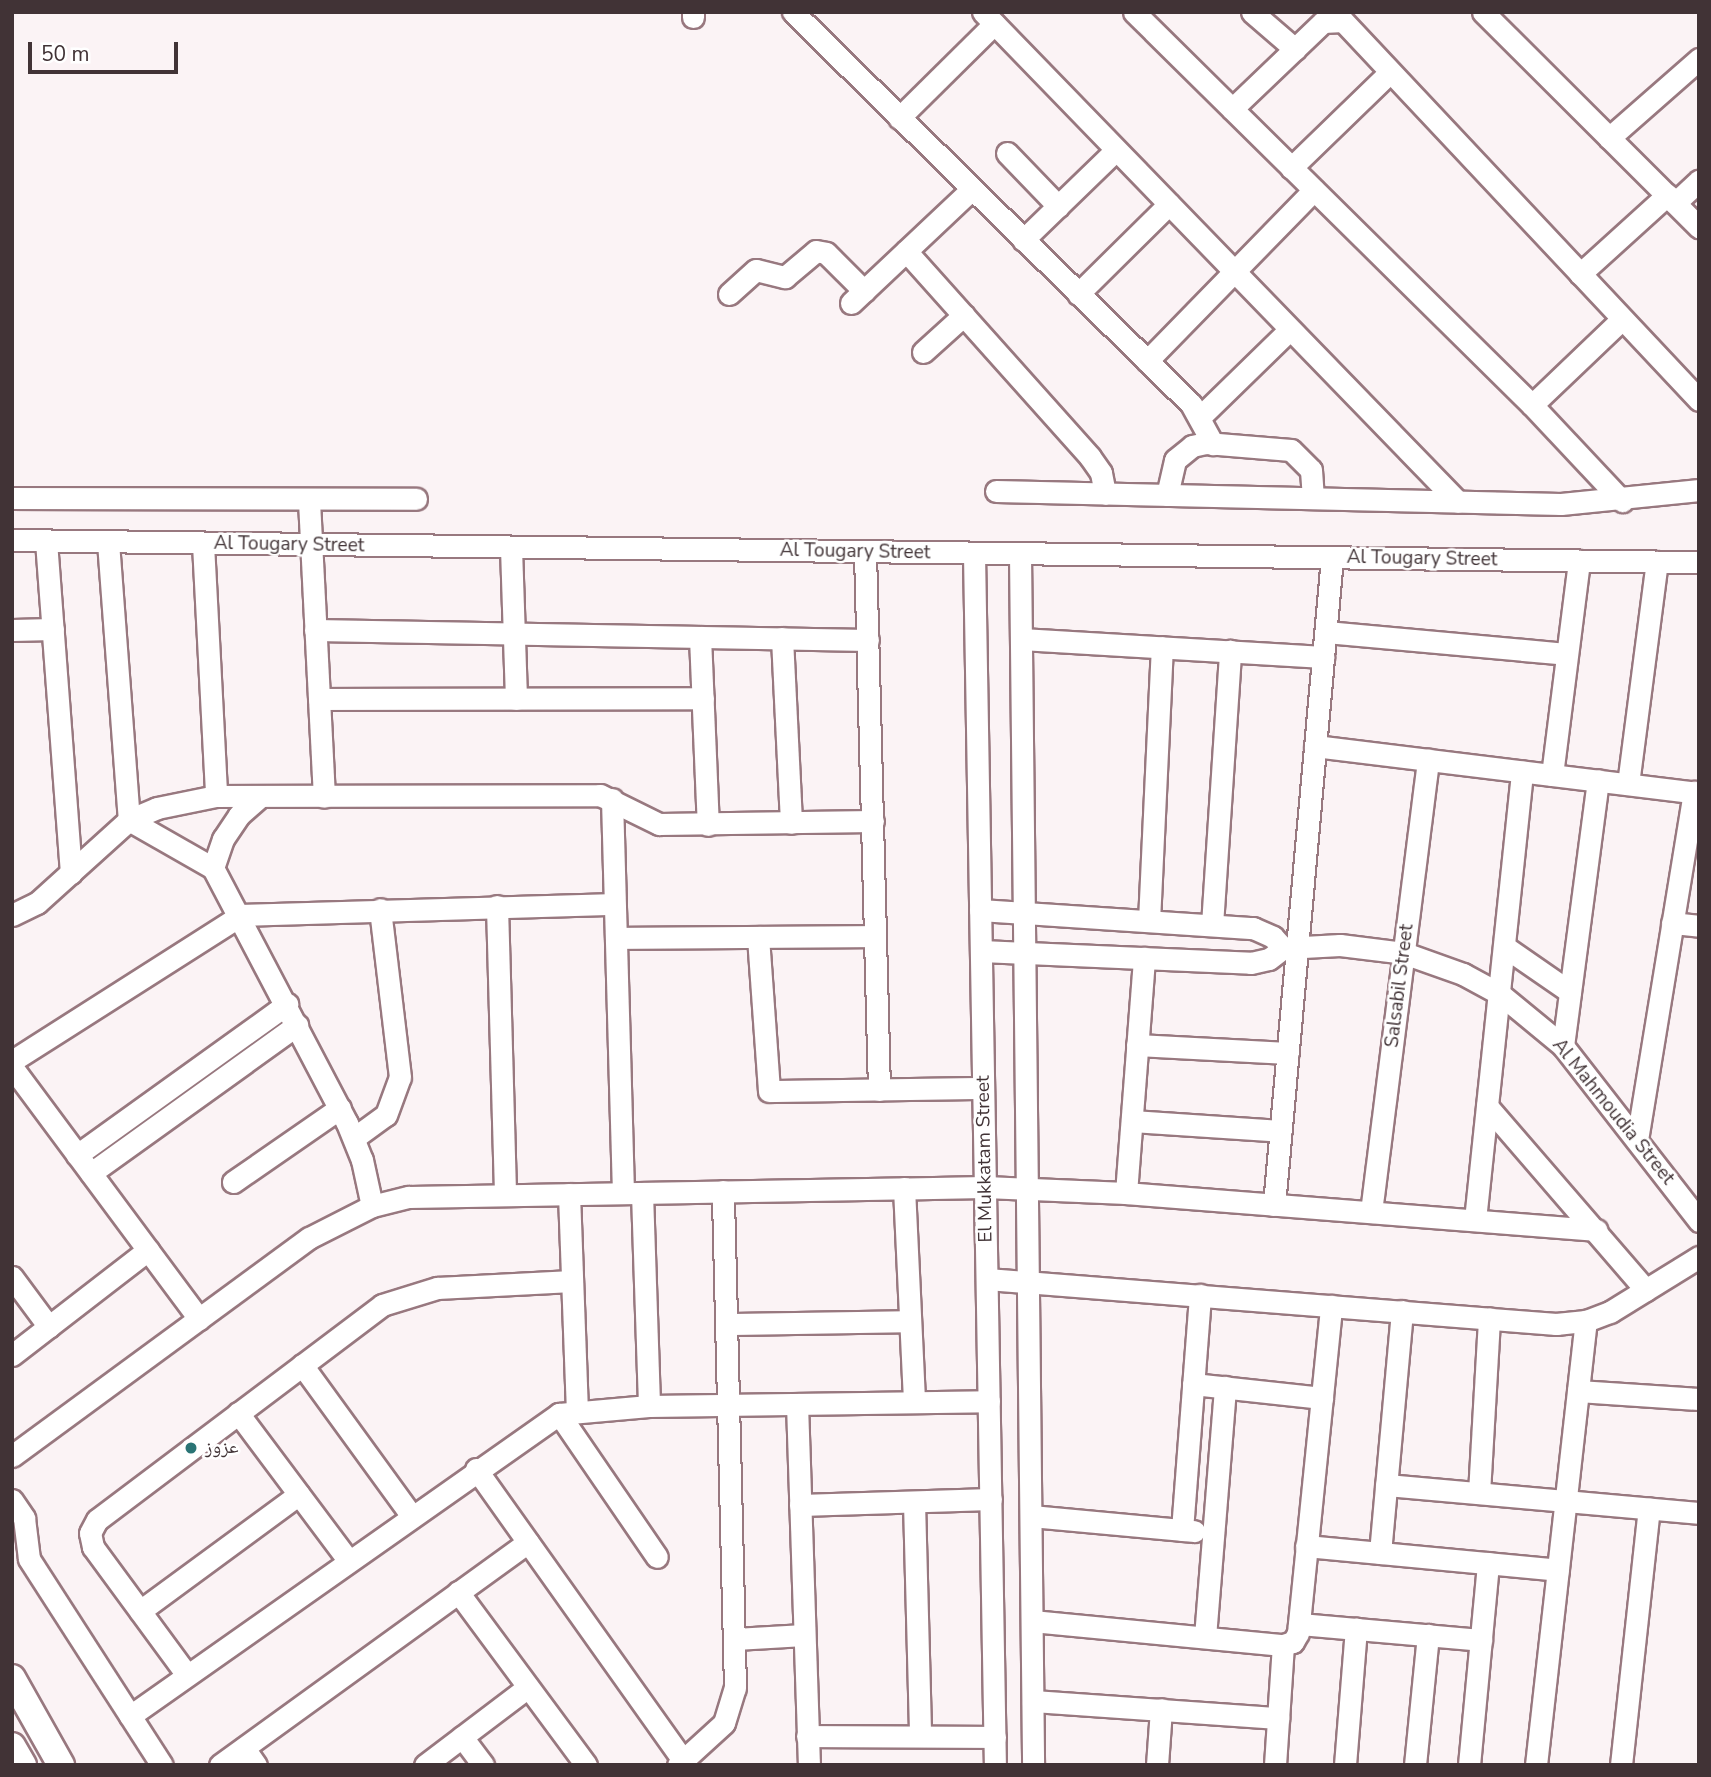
<!DOCTYPE html>
<html>
<head>
<meta charset="utf-8">
<style>
	body { margin:0 }
	#map { position:relative; width:1711px; height:1777px; overflow:hidden; background:#fbf3f5; font-family:"Nunito Sans","Noto Naskh Arabic",sans-serif }
	div>[style] { position:absolute }
	.roads { filter:drop-shadow(2px 0 #98787f) drop-shadow(-2px 0 #98787f) drop-shadow(0 2px #98787f) drop-shadow(0 -2px #98787f) }
	.minor>* { height:21px; margin:-10.5px; padding:0 10.5px; transform-origin:10.5px; border-radius:10.5px; background:#fff }
	.tertiary>* { height:26px; margin:-13px; padding:0 13px; transform-origin:13px; border-radius:13px; background:#fff }
	.dots>* { width:19px; height:19px; translate:-50% -50%; box-sizing:border-box; border:4px solid #fff; border-radius:50% }
	span { translate:-50% -50%; white-space:nowrap; text-align:center; line-height:1.15; -webkit-text-stroke:5px #fff; paint-order:stroke }
	.street-label { font-size:19px; color:#413336 }
	.poi-label { font-size:19px; color:#413336 }
	.left { translate:0 -50%; text-align:left }
	.frame { position:absolute; inset:0; border:14px solid #413336; pointer-events:none }
	.scale { position:absolute; left:28px; top:42px; width:150px; height:32px; box-sizing:border-box; border:4px solid #413336; border-top:0; padding-left:9px; font-size:21px; line-height:24px; white-space:nowrap; color:#413336; -webkit-text-stroke:5px #fff; paint-order:stroke }
</style>
</head>
<body>
<div id="map">
	<div class="roads">
		<div class="minor">
			<div style="left:793px;top:12px;width:559px;rotate:44.56deg"></div>
			<div style="left:1191px;top:404px;width:46px;rotate:61.2deg"></div>
			<div style="left:983px;top:12px;width:682px;rotate:45.89deg"></div>
			<div style="left:1134px;top:12px;width:559px;rotate:44.64deg"></div>
			<div style="left:1532px;top:405px;width:132px;rotate:46.8deg"></div>
			<div style="left:1252px;top:12px;width:57px;rotate:40.7deg"></div>
			<div style="left:1483px;top:12px;width:305px;rotate:44.9deg"></div>
			<div style="left:693px;top:17px;width:5px;rotate:-90deg"></div>
			<div style="left:1232px;top:109px;width:126px;rotate:-43.7deg"></div>
			<div style="left:1323px;top:22px;width:20px;rotate:-3deg"></div>
			<div style="left:1343px;top:21px;width:520px;rotate:46.79deg"></div>
			<div style="left:899px;top:118px;width:134px;rotate:-44.7deg"></div>
			<div style="left:1609px;top:138px;width:120px;rotate:-41.3deg"></div>
			<div style="left:1007px;top:153px;width:74px;rotate:46.1deg"></div>
			<div style="left:1291px;top:168px;width:138px;rotate:-44.1deg"></div>
			<div style="left:1675px;top:203px;width:33px;rotate:-43deg"></div>
			<div style="left:1023px;top:240px;width:129px;rotate:-44.1deg"></div>
			<div style="left:906px;top:251px;width:276px;rotate:48.2deg"></div>
			<div style="left:1090px;top:457px;width:19px;rotate:55deg"></div>
			<div style="left:1101px;top:473px;width:21px;rotate:79deg"></div>
			<div style="left:1580px;top:274px;width:118px;rotate:-42.2deg"></div>
			<div style="left:729px;top:294px;width:36px;rotate:-42deg"></div>
			<div style="left:756px;top:270px;width:30px;rotate:14deg"></div>
			<div style="left:785px;top:277px;width:40px;rotate:-40deg"></div>
			<div style="left:816px;top:251px;width:10px;rotate:11deg"></div>
			<div style="left:826px;top:253px;width:54px;rotate:45deg"></div>
			<div style="left:1078px;top:294px;width:128px;rotate:-44.7deg"></div>
			<div style="left:851px;top:303px;width:166px;rotate:-43.3deg"></div>
			<div style="left:923px;top:352px;width:55px;rotate:-42.1deg"></div>
			<div style="left:1147px;top:361px;width:239px;rotate:-45.7deg"></div>
			<div style="left:1532px;top:405px;width:124px;rotate:-43.7deg"></div>
			<div style="left:1201px;top:416px;width:124px;rotate:-44.3deg"></div>
			<div style="left:996px;top:491px;width:565px;rotate:1.32deg"></div>
			<div style="left:1561px;top:504px;width:139px;rotate:-5.8deg"></div>
			<div style="left:1167px;top:495px;width:36px;rotate:-77deg"></div>
			<div style="left:1175px;top:460px;width:22px;rotate:-39deg"></div>
			<div style="left:1192px;top:446px;width:14px;rotate:-12deg"></div>
			<div style="left:1206px;top:443px;width:85px;rotate:4.7deg"></div>
			<div style="left:1291px;top:450px;width:28px;rotate:45deg"></div>
			<div style="left:1311px;top:470px;width:28px;rotate:86deg"></div>
			<div style="left:12px;top:498px;width:404px;rotate:0.1deg"></div>
			<div style="left:309px;top:501px;width:296px;rotate:87.1deg"></div>
			<div style="left:12px;top:540px;width:1687px;rotate:0.75deg"></div>
			<div style="left:46px;top:541px;width:333px;rotate:85.7deg"></div>
			<div style="left:108px;top:542px;width:279px;rotate:85.7deg"></div>
			<div style="left:129px;top:820px;width:97px;rotate:29.7deg"></div>
			<div style="left:213px;top:868px;width:288px;rotate:62.3deg"></div>
			<div style="left:347px;top:1123px;width:40px;rotate:68deg"></div>
			<div style="left:362px;top:1160px;width:47px;rotate:77.7deg"></div>
			<div style="left:203px;top:544px;width:252px;rotate:87deg"></div>
			<div style="left:511px;top:548px;width:151px;rotate:88.1deg"></div>
			<div style="left:865px;top:552px;width:538px;rotate:88.51deg"></div>
			<div style="left:974px;top:554px;width:1211px;rotate:89.01deg"></div>
			<div style="left:1020px;top:554px;width:1211px;rotate:89.38deg"></div>
			<div style="left:12px;top:630px;width:41px;rotate:-1.4deg"></div>
			<div style="left:315px;top:630px;width:553px;rotate:1.04deg"></div>
			<div style="left:1326px;top:632px;width:241px;rotate:5.2deg"></div>
			<div style="left:700px;top:637px;width:188px;rotate:87.6deg"></div>
			<div style="left:782px;top:638px;width:185px;rotate:87.2deg"></div>
			<div style="left:1021px;top:639px;width:303px;rotate:3.4deg"></div>
			<div style="left:319px;top:699px;width:384px;rotate:-0.1deg"></div>
			<div style="left:1315px;top:746px;width:387px;rotate:7deg"></div>
			<div style="left:1552px;top:775px;width:216px;rotate:-82.8deg"></div>
			<div style="left:1628px;top:784px;width:224px;rotate:-82.6deg"></div>
			<div style="left:612px;top:799px;width:394px;rotate:88.4deg"></div>
			<div style="left:213px;top:868px;width:31px;rotate:-71deg"></div>
			<div style="left:223px;top:839px;width:29px;rotate:-56deg"></div>
			<div style="left:239px;top:815px;width:28px;rotate:-41deg"></div>
			<div style="left:497px;top:906px;width:289px;rotate:88.4deg"></div>
			<div style="left:980px;top:910px;width:274px;rotate:3.8deg"></div>
			<div style="left:1253px;top:928px;width:22px;rotate:24deg"></div>
			<div style="left:1273px;top:937px;width:15px;rotate:48deg"></div>
			<div style="left:12px;top:915px;width:28px;rotate:-26deg"></div>
			<div style="left:37px;top:903px;width:124px;rotate:-42.1deg"></div>
			<div style="left:129px;top:820px;width:30px;rotate:-23deg"></div>
			<div style="left:157px;top:808px;width:60px;rotate:-11.5deg"></div>
			<div style="left:216px;top:796px;width:384px;rotate:-0.1deg"></div>
			<div style="left:600px;top:795px;width:66px;rotate:26.2deg"></div>
			<div style="left:659px;top:824px;width:214px;rotate:-0.8deg"></div>
			<div style="left:1149px;top:921px;width:274px;rotate:-87.3deg"></div>
			<div style="left:1672px;top:923px;width:27px;rotate:6deg"></div>
			<div style="left:1212px;top:925px;width:275px;rotate:-86.2deg"></div>
			<div style="left:758px;top:937px;width:154px;rotate:85.9deg"></div>
			<div style="left:769px;top:1091px;width:214px;rotate:-0.8deg"></div>
			<div style="left:616px;top:938px;width:259px;rotate:-0.4deg"></div>
			<div style="left:1505px;top:947px;width:79px;rotate:34.7deg"></div>
			<div style="left:1285px;top:948px;width:55px;rotate:-3.1deg"></div>
			<div style="left:1340px;top:945px;width:64px;rotate:7.1deg"></div>
			<div style="left:1404px;top:953px;width:63px;rotate:19.6deg"></div>
			<div style="left:1463px;top:974px;width:42px;rotate:28.4deg"></div>
			<div style="left:1500px;top:994px;width:82px;rotate:39.5deg"></div>
			<div style="left:1563px;top:1046px;width:222px;rotate:52.1deg"></div>
			<div style="left:981px;top:951px;width:270px;rotate:2.5deg"></div>
			<div style="left:1251px;top:963px;width:18px;rotate:-13deg"></div>
			<div style="left:1269px;top:959px;width:18px;rotate:-38deg"></div>
			<div style="left:1137px;top:1045px;width:151px;rotate:3deg"></div>
			<div style="left:1563px;top:1046px;width:268px;rotate:-82.5deg"></div>
			<div style="left:12px;top:1061px;width:272px;rotate:-32.5deg"></div>
			<div style="left:241px;top:915px;width:373px;rotate:-1.7deg"></div>
			<div style="left:12px;top:1067px;width:314px;rotate:53.4deg"></div>
			<div style="left:1487px;top:1106px;width:243px;rotate:49.2deg"></div>
			<div style="left:1132px;top:1121px;width:149px;rotate:3.8deg"></div>
			<div style="left:354px;top:1138px;width:39px;rotate:-36deg"></div>
			<div style="left:386px;top:1115px;width:40px;rotate:-69.8deg"></div>
			<div style="left:400px;top:1077px;width:169px;rotate:-96.8deg"></div>
			<div style="left:1637px;top:1140px;width:353px;rotate:-80.7deg"></div>
			<div style="left:77px;top:1155px;width:259px;rotate:-35.7deg"></div>
			<div style="left:91px;top:1173px;width:254px;rotate:-35.7deg"></div>
			<div style="left:233px;top:1182px;width:130px;rotate:-34.7deg"></div>
			<div style="left:904px;top:1188px;width:214px;rotate:87.3deg"></div>
			<div style="left:642px;top:1193px;width:213px;rotate:88.1deg"></div>
			<div style="left:1126px;top:1193px;width:236px;rotate:-85.6deg"></div>
			<div style="left:569px;top:1194px;width:215px;rotate:87.9deg"></div>
			<div style="left:1274px;top:1205px;width:650px;rotate:-84.88deg"></div>
			<div style="left:1371px;top:1212px;width:456px;rotate:-82.8deg"></div>
			<div style="left:1475px;top:1220px;width:451px;rotate:-84deg"></div>
			<div style="left:12px;top:1277px;width:62px;rotate:53.5deg"></div>
			<div style="left:987px;top:1279px;width:571px;rotate:4.52deg"></div>
			<div style="left:1556px;top:1324px;width:30px;rotate:-6deg"></div>
			<div style="left:1586px;top:1321px;width:26px;rotate:-21deg"></div>
			<div style="left:1610px;top:1312px;width:105px;rotate:-31.7deg"></div>
			<div style="left:727px;top:1324px;width:183px;rotate:-0.9deg"></div>
			<div style="left:12px;top:1355px;width:172px;rotate:-37.7deg"></div>
			<div style="left:302px;top:1365px;width:185px;rotate:54deg"></div>
			<div style="left:1193px;top:1384px;width:130px;rotate:6.2deg"></div>
			<div style="left:1578px;top:1391px;width:121px;rotate:3.8deg"></div>
			<div style="left:797px;top:1404px;width:361px;rotate:88.1deg"></div>
			<div style="left:238px;top:1413px;width:184px;rotate:53.2deg"></div>
			<div style="left:559px;top:1414px;width:173px;rotate:55.6deg"></div>
			<div style="left:12px;top:1456px;width:368px;rotate:-36.3deg"></div>
			<div style="left:309px;top:1238px;width:71px;rotate:-26.9deg"></div>
			<div style="left:372px;top:1206px;width:38px;rotate:-14deg"></div>
			<div style="left:409px;top:1197px;width:576px;rotate:-0.99deg"></div>
			<div style="left:985px;top:1187px;width:141px;rotate:2.4deg"></div>
			<div style="left:1126px;top:1193px;width:472px;rotate:4.5deg"></div>
			<div style="left:476px;top:1469px;width:363px;rotate:54.6deg"></div>
			<div style="left:1386px;top:1485px;width:314px;rotate:5.1deg"></div>
			<div style="left:1479px;top:1493px;width:175px;rotate:-86.7deg"></div>
			<div style="left:12px;top:1500px;width:22px;rotate:56deg"></div>
			<div style="left:24px;top:1518px;width:41px;rotate:83deg"></div>
			<div style="left:29px;top:1559px;width:245px;rotate:57.2deg"></div>
			<div style="left:914px;top:1502px;width:234px;rotate:88.5deg"></div>
			<div style="left:800px;top:1505px;width:191px;rotate:-1.8deg"></div>
			<div style="left:1031px;top:1516px;width:164px;rotate:5.3deg"></div>
			<div style="left:1182px;top:1530px;width:236px;rotate:-85.6deg"></div>
			<div style="left:1306px;top:1546px;width:253px;rotate:5.4deg"></div>
			<div style="left:1380px;top:1553px;width:243px;rotate:-84.8deg"></div>
			<div style="left:458px;top:1592px;width:215px;rotate:53.5deg"></div>
			<div style="left:140px;top:1611px;width:197px;rotate:-36.3deg"></div>
			<div style="left:1032px;top:1621px;width:252px;rotate:5.5deg"></div>
			<div style="left:1283px;top:1645px;width:10px;rotate:-17deg"></div>
			<div style="left:1293px;top:1642px;width:10px;rotate:-61deg"></div>
			<div style="left:1298px;top:1633px;width:329px;rotate:-84.2deg"></div>
			<div style="left:1299px;top:1624px;width:183px;rotate:5deg"></div>
			<div style="left:1205px;top:1637px;width:251px;rotate:-85.4deg"></div>
			<div style="left:735px;top:1639px;width:69px;rotate:-3.3deg"></div>
			<div style="left:187px;top:1675px;width:159px;rotate:-126.3deg"></div>
			<div style="left:93px;top:1547px;width:14px;rotate:-102deg"></div>
			<div style="left:90px;top:1533px;width:15px;rotate:-62deg"></div>
			<div style="left:97px;top:1520px;width:357px;rotate:-37deg"></div>
			<div style="left:382px;top:1305px;width:58px;rotate:-17.2deg"></div>
			<div style="left:437px;top:1288px;width:135px;rotate:-3deg"></div>
			<div style="left:1033px;top:1701px;width:246px;rotate:4deg"></div>
			<div style="left:130px;top:1716px;width:525px;rotate:-35.14deg"></div>
			<div style="left:559px;top:1414px;width:90px;rotate:-5.1deg"></div>
			<div style="left:649px;top:1406px;width:340px;rotate:-0.8deg"></div>
			<div style="left:807px;top:1736px;width:188px;rotate:0.3deg"></div>
			<div style="left:462px;top:1737px;width:35px;rotate:53deg"></div>
			<div style="left:244px;top:1748px;width:21px;rotate:55deg"></div>
			<div style="left:220px;top:1765px;width:380px;rotate:-35.9deg"></div>
			<div style="left:425px;top:1765px;width:129px;rotate:-37.1deg"></div>
			<div style="left:678px;top:1765px;width:62px;rotate:-42.4deg"></div>
			<div style="left:724px;top:1723px;width:37px;rotate:-73deg"></div>
			<div style="left:735px;top:1688px;width:497px;rotate:-91.4deg"></div>
			<div style="left:1157px;top:1765px;width:56px;rotate:-85.9deg"></div>
			<div style="left:1275px;top:1765px;width:120px;rotate:-86.2deg"></div>
			<div style="left:1345px;top:1765px;width:137px;rotate:-85.4deg"></div>
			<div style="left:1415px;top:1765px;width:131px;rotate:-84.3deg"></div>
			<div style="left:1469px;top:1765px;width:203px;rotate:-84.6deg"></div>
			<div style="left:1536px;top:1765px;width:447px;rotate:-83.6deg"></div>
			<div style="left:1621px;top:1765px;width:258px;rotate:-83.8deg"></div>
		</div>
		<div class="tertiary">
			<div style="left:12px;top:1678px;width:100px;rotate:60.6deg"></div>
			<div style="left:12px;top:1746px;width:22px;rotate:60deg"></div>
		</div>
	</div>
	<div class="dots">
		<div style="left:191px;top:1448px;background:#2a7475"></div>
	</div>
	<div class="street-label">
		<span style="left:289px;top:545px;rotate:1deg">Al Tougary Street</span>
		<span style="left:855px;top:552px;rotate:1deg">Al Tougary Street</span>
		<span style="left:1422px;top:559px;rotate:1deg">Al Tougary Street</span>
		<span style="left:1400px;top:986px;rotate:-83deg">Salsabil Street</span>
		<span style="left:1613px;top:1112px;rotate:51deg">Al Mahmoudia Street</span>
		<span style="left:985px;top:1159px;rotate:-91deg">El Mukkatam Street</span>
	</div>
	<div class="poi-label">
		<span class="left" style="left:205px;top:1448px">عزوز</span>
	</div>
	<div class="frame"></div>
	<div class="scale">50 m</div>
</div>
</body>
</html>
